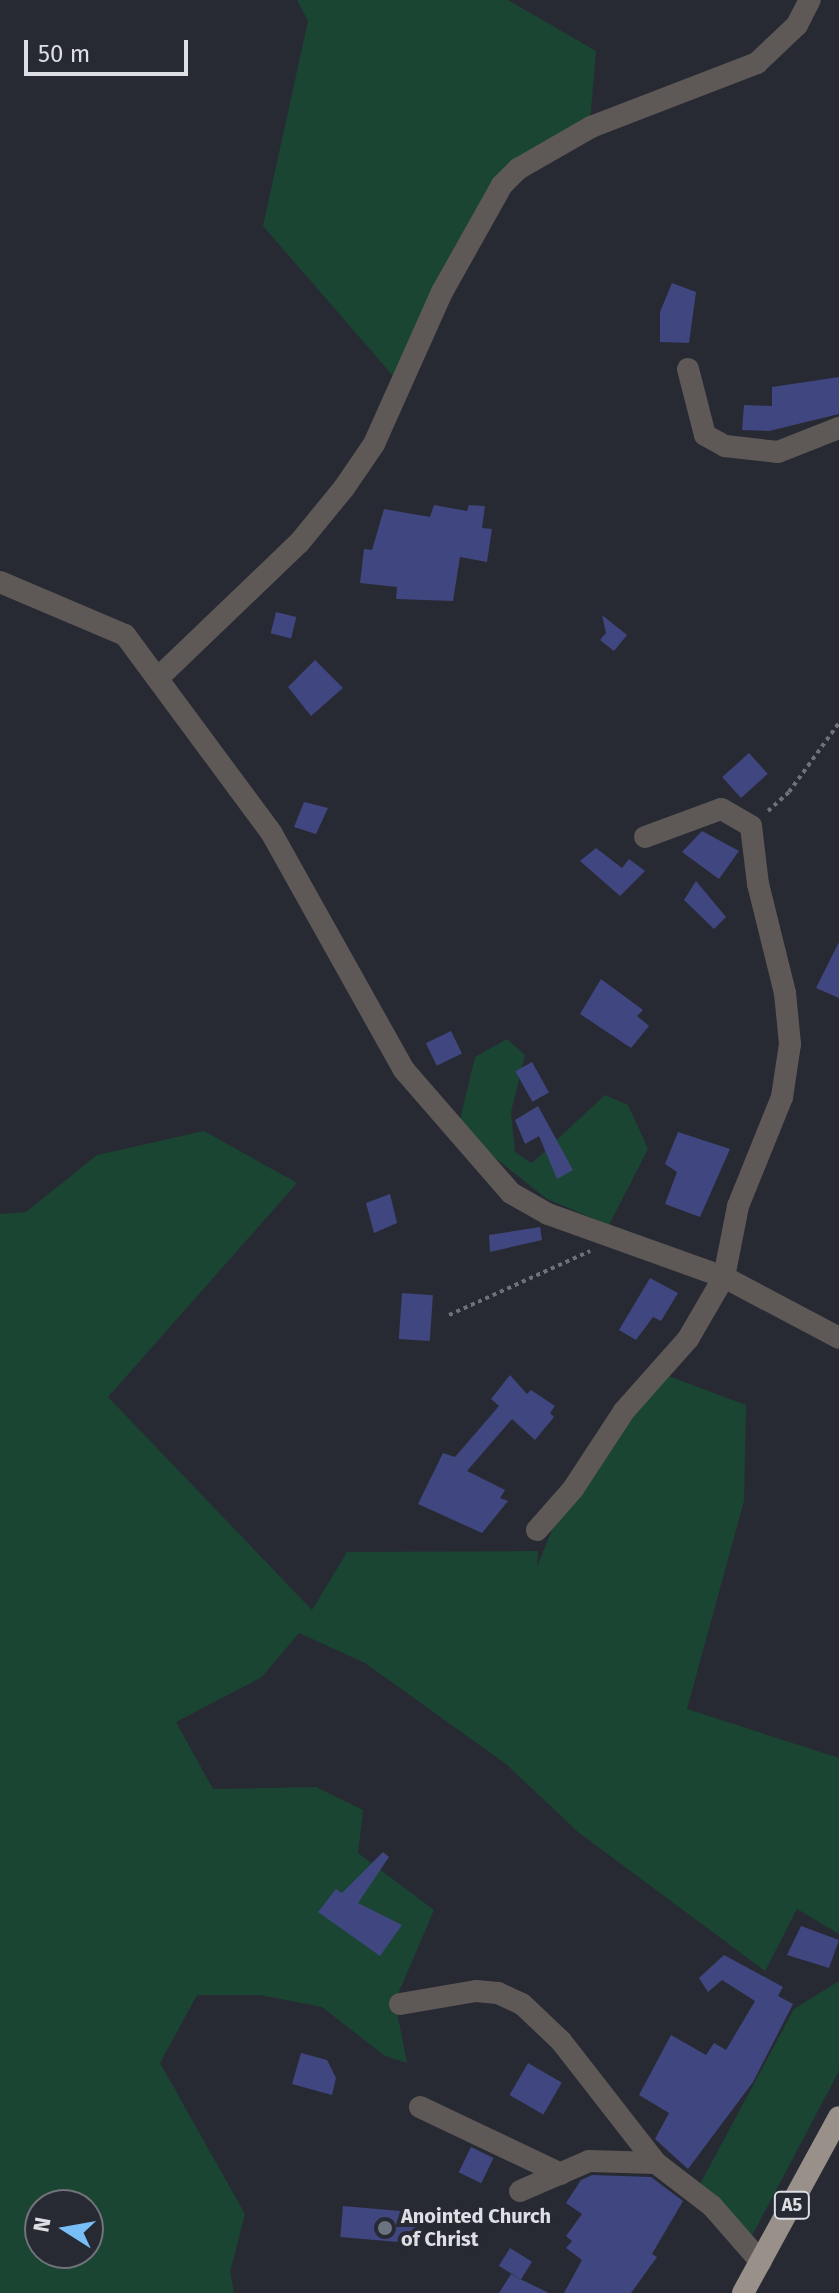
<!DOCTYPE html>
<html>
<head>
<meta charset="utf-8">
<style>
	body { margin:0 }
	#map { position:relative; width:839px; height:2293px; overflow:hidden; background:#282a33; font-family:"Fira Sans",sans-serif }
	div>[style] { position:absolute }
	.green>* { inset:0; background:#194532 }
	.building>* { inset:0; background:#40467f; transform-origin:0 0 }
	.path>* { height:4px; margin-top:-2px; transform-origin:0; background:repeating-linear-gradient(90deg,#6f7078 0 4px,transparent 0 8px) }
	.minor>* { height:22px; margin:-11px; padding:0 11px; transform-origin:11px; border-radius:11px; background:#5e5957 }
	.trunk>* { height:22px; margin:-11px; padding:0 11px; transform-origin:11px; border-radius:11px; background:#9a908a }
	.dots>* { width:22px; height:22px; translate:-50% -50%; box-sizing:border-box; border:4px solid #282a33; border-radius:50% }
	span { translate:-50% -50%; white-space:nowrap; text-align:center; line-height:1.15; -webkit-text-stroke:8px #282a33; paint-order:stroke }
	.shield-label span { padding:2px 6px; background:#282a33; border:2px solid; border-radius:6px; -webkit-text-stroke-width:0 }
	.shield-label { font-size:18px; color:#dedfe5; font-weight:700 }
	.poi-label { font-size:20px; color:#dedfe5; font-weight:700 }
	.left { translate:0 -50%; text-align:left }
	.north { position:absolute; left:24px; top:2189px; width:80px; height:80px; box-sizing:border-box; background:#282a33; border:2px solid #71727a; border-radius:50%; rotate:281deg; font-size:22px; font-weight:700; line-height:32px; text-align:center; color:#dedfe5 }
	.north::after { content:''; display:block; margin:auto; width:28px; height:36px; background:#78bff8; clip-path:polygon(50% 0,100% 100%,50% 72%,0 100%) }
	.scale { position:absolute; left:24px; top:40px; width:164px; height:36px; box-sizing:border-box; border:4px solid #dedfe5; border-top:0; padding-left:10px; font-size:24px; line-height:28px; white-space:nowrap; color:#dedfe5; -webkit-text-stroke:6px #282a33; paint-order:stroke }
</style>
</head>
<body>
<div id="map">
	<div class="green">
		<div style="clip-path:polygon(297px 0,508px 0,596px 51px,590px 122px,508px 168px,394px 377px,263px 226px,308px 21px)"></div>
		<div style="clip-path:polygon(507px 1039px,525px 1055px,511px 1112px,515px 1152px,532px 1163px,605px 1095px,628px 1105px,648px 1149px,609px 1225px,547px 1199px,458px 1128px,475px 1057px)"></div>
		<div style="clip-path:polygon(evenodd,204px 1131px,297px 1183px,108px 1397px,312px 1610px,347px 1552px,538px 1551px,537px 1567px,562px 1505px,663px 1374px,746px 1405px,744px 1501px,687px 1709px,839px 1758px,839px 1934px,797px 1909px,765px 1971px,578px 1832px,506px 1764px,365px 1663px,299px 1633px,262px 1677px,176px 1722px,213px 1789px,316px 1787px,363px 1810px,358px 1853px,434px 1910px,395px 2001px,407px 2063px,385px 2056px,322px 2007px,260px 1995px,197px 1995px,160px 2063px,245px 2214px,230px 2272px,234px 2293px,0 2293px,0 1214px,26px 1212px,97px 1155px,204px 1131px,40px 2205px,88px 2205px,88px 2253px,40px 2253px,40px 2205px)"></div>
		<div style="clip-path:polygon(839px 1981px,839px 2071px,747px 2245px,699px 2186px,794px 2009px)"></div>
	</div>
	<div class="building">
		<div style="clip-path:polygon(672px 283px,696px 292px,689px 343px,660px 342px,660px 312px)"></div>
		<div style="clip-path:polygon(839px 377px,839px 414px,769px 431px,742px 430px,744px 405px,772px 406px,772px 387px)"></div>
		<div style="clip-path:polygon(434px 505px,467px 511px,469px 505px,485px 506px,482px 528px,492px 529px,487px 562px,460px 557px,453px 601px,396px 599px,397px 587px,360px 583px,364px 549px,372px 550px,384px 509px,430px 517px)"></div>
		<div style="left:276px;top:612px;width:21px;height:22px;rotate:14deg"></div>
		<div style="clip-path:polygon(602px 615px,627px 635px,614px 651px,600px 640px,606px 633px)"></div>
		<div style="clip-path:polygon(315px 660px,343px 688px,311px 716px,288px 687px)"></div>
		<div style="left:749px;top:753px;width:28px;height:36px;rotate:48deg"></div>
		<div style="clip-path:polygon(304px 802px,328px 808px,316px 834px,294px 827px)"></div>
		<div style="clip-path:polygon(702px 831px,739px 851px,719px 879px,682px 852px)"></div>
		<div style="clip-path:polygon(596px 848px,622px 868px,629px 859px,645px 871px,620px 896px,580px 861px)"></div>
		<div style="clip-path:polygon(696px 881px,726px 917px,714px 929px,684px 900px)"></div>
		<div style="clip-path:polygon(839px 942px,839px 998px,816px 988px)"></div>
		<div style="clip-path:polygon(601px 979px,643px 1010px,637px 1016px,649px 1026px,631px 1048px,580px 1014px)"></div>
		<div style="left:451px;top:1031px;width:25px;height:28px;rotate:64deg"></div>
		<div style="left:532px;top:1062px;width:35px;height:19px;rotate:61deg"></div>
		<div style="clip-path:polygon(538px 1106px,573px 1170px,557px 1179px,539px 1136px,525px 1144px,515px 1120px)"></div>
		<div style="clip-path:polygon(678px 1132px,730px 1149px,700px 1217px,665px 1204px,677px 1172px,665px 1164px)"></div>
		<div style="clip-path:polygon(390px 1194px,397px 1223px,374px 1233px,366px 1203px)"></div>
		<div style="clip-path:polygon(540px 1227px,542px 1240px,490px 1252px,489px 1235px)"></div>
		<div style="clip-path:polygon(650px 1278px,678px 1293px,661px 1321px,653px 1317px,636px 1340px,619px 1330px)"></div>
		<div style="left:402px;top:1293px;width:31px;height:46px;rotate:4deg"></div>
		<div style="clip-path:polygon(510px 1375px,527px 1394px,531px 1390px,555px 1406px,550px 1413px,554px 1417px,535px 1440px,512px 1419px,467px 1471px,505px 1490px,500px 1498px,508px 1501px,482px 1533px,418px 1504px,443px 1453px,455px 1457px,499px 1406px,491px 1399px)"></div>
		<div style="clip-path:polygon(383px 1852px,389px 1857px,358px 1903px,402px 1925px,380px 1956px,318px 1912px,336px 1889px,342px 1893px)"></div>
		<div style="clip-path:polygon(801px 1926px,839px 1940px,829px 1968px,787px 1955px)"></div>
		<div style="clip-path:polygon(724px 1955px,783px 1987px,778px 1996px,793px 2004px,753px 2082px,688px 2169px,655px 2139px,669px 2113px,639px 2095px,671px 2035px,706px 2055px,714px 2043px,726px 2050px,755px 2001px,722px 1980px,708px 1992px,699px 1978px)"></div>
		<div style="clip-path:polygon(301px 2053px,327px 2060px,336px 2078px,332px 2095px,292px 2084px)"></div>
		<div style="left:528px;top:2063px;width:39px;height:37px;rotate:30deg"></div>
		<div style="left:471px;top:2147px;width:25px;height:28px;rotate:26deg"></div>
		<div style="clip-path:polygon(592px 2175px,651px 2177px,683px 2201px,652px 2254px,657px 2257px,631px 2293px,564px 2293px,582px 2260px,566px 2248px,572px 2241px,566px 2236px,582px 2214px,566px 2203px,581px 2180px)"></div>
		<div style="left:343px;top:2206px;width:78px;height:31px;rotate:5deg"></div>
		<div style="left:510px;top:2248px;width:26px;height:21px;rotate:32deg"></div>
		<div style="clip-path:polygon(511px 2274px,520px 2279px,549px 2293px,499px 2293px)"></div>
	</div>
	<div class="path">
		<div style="left:768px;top:811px;width:28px;rotate:-42deg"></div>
		<div style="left:789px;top:792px;width:85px;rotate:-54.1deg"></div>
		<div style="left:449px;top:1315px;width:155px;rotate:-24.4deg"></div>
	</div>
	<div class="minor">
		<div style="left:688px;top:369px;width:68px;rotate:75.6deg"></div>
		<div style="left:705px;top:435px;width:23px;rotate:29deg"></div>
		<div style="left:725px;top:446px;width:53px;rotate:6.5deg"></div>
		<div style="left:778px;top:452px;width:66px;rotate:-21.5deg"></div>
		<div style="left:0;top:582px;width:136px;rotate:23deg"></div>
		<div style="left:125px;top:635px;width:247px;rotate:53.5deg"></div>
		<div style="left:272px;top:834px;width:270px;rotate:60.8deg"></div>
		<div style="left:404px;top:1070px;width:163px;rotate:49deg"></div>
		<div style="left:511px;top:1193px;width:43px;rotate:29.6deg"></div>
		<div style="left:548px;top:1214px;width:187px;rotate:19.7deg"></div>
		<div style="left:724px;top:1277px;width:130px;rotate:27.9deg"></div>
		<div style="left:158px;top:678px;width:195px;rotate:-43.8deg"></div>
		<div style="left:299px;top:543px;width:71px;rotate:-50.7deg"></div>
		<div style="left:344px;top:488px;width:53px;rotate:-55.7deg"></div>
		<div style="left:374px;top:444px;width:167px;rotate:-65.9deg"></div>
		<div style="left:442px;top:292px;width:123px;rotate:-60.7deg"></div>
		<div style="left:502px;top:185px;width:23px;rotate:-45deg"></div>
		<div style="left:518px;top:169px;width:84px;rotate:-29.9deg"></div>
		<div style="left:591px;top:127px;width:178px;rotate:-21.1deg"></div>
		<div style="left:757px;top:63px;width:55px;rotate:-43.5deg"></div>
		<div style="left:797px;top:25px;width:28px;rotate:-63deg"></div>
		<div style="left:537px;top:1530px;width:55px;rotate:-48.7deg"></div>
		<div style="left:573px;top:1489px;width:93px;rotate:-56.8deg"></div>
		<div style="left:624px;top:1411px;width:96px;rotate:-48.4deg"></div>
		<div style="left:688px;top:1339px;width:72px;rotate:-59.9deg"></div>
		<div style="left:724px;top:1277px;width:72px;rotate:-78.8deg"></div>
		<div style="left:738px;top:1206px;width:118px;rotate:-68deg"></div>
		<div style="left:782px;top:1097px;width:54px;rotate:-81.4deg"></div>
		<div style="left:790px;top:1044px;width:51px;rotate:-95.6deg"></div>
		<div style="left:785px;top:993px;width:112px;rotate:-103.9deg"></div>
		<div style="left:758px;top:884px;width:58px;rotate:-96.9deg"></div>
		<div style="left:751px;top:826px;width:34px;rotate:-150deg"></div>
		<div style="left:721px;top:809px;width:81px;rotate:159.8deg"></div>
		<div style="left:400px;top:2004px;width:77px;rotate:-9.7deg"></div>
		<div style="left:476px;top:1991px;width:22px;rotate:5deg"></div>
		<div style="left:498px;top:1993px;width:26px;rotate:25deg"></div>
		<div style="left:522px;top:2004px;width:54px;rotate:43.5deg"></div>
		<div style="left:561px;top:2041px;width:155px;rotate:52.1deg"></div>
		<div style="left:420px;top:2107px;width:156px;rotate:25.4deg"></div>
		<div style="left:520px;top:2191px;width:75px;rotate:-23.5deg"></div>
		<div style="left:589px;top:2161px;width:67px;rotate:1.7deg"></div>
		<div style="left:656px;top:2163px;width:71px;rotate:37.5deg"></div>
		<div style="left:712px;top:2206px;width:74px;rotate:48.8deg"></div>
	</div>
	<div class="trunk">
		<div style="left:743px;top:2293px;width:200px;rotate:-61.4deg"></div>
	</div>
	<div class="dots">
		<div style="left:385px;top:2228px;background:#6b7280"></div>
	</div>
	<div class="shield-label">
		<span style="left:792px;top:2205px">A5</span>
	</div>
	<div class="poi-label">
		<span class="left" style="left:401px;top:2228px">Anointed Church<br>of Christ</span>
	</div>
	<div class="north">N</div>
	<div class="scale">50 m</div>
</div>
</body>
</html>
